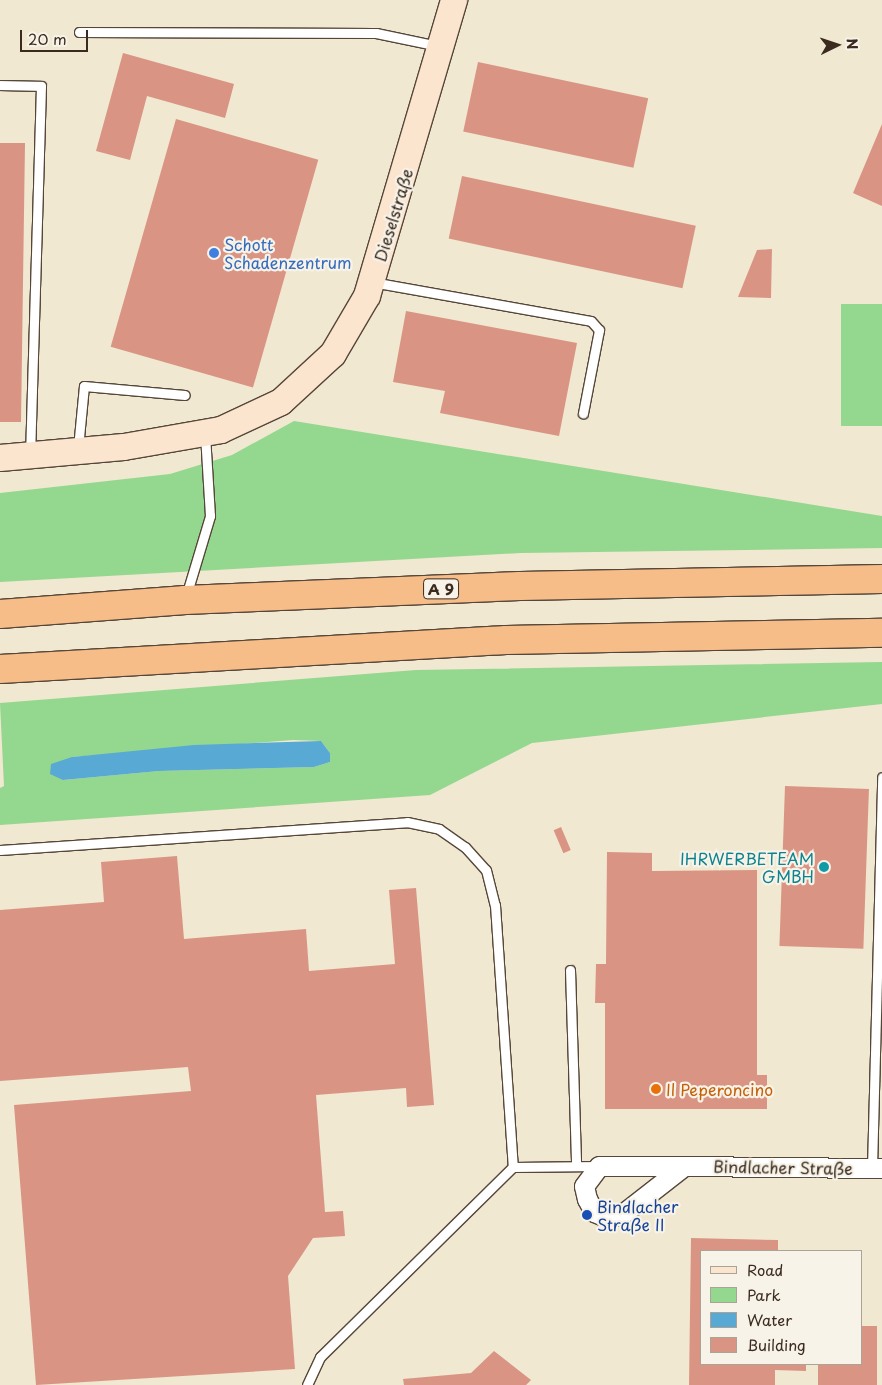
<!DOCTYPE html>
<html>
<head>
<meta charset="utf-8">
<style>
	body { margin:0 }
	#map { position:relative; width:882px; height:1385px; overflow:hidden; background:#f0e8d0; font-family:"Playpen Sans",sans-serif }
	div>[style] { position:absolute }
	.green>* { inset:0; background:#94d78f; transform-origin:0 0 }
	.water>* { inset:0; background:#58a9d3 }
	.building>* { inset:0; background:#d99484; transform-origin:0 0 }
	.roads { filter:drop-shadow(1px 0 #564639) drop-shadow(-1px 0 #564639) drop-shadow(0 1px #564639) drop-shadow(0 -1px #564639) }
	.lane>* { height:9px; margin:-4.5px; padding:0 4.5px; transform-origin:4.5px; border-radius:4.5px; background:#fff }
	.street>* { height:19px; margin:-9.5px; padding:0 9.5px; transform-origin:9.5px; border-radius:9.5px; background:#fff }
	.secondary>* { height:26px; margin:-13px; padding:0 13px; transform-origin:13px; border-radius:13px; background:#fce5cf }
	.highway>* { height:28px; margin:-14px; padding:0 14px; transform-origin:14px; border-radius:14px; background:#f7bd88 }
	.dots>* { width:14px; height:14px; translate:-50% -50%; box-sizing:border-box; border:2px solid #f7f3e8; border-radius:50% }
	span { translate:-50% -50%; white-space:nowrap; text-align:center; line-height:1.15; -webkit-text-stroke:4.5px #f7f3e8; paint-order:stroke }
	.shield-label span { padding:1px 4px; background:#f7f3e8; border:1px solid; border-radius:4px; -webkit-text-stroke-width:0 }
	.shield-label { font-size:15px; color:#3b2a1e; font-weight:700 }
	.street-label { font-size:16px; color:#3b2a1e }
	.shop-label { font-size:16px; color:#366cbe }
	.left { translate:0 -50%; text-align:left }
	.culture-label { font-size:16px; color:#0d838f }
	.right { translate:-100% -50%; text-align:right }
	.food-label { font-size:16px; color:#c56008 }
	.transit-label { font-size:16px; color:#164399 }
	.legend { position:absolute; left:700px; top:1250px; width:162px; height:115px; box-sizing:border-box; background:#f7f3e8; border:1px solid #aca397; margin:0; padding:6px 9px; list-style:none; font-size:15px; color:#3b2a1e }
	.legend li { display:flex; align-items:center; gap:10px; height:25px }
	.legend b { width:25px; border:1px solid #aca397 }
	.north { position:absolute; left:812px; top:20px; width:50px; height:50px; -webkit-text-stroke:4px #f7f3e8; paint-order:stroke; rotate:86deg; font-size:14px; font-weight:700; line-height:20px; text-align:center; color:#3b2a1e }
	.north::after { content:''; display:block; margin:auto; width:18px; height:22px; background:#3b2a1e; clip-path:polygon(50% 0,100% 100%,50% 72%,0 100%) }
	.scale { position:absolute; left:20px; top:30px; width:68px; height:22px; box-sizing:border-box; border:2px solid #3b2a1e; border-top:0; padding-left:6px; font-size:15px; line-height:18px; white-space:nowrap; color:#3b2a1e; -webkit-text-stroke:4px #f7f3e8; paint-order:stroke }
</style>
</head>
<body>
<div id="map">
	<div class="green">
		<div style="left:841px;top:304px;width:41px;height:122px"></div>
		<div style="clip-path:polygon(294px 421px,882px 516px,882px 548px,521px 553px,0 582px,0 493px,170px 474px,232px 455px)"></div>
		<div style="clip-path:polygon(evenodd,882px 662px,882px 704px,532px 743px,430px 795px,0 825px,0 788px,4px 786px,0 703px,416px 670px,882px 662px,293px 740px,321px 741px,330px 753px,330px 762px,314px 767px,159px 771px,63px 780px,72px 757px,293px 740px)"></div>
	</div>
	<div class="water">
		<div style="clip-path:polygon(321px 741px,330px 753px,330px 762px,314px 767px,159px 771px,63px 780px,50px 774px,51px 764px,72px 757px,194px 745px)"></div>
	</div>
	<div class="building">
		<div style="clip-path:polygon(123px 53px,234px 84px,225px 118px,147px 96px,130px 160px,96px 151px)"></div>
		<div style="left:478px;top:62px;width:174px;height:71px;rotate:12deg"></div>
		<div style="left:176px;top:119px;width:148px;height:237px;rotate:16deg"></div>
		<div style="clip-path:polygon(882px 124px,882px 206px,853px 193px)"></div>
		<div style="clip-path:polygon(0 143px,25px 143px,21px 422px,0 422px)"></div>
		<div style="left:462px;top:176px;width:239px;height:64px;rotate:12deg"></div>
		<div style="clip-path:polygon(772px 249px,771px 298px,738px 297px,757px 250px)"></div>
		<div style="clip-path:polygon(406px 311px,577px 343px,559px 436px,440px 413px,445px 391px,393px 382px)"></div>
		<div style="left:785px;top:786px;width:84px;height:160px;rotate:2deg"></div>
		<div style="left:561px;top:827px;width:25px;height:8px;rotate:67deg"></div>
		<div style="clip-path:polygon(607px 852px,652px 853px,652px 871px,757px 870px,757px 1075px,767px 1075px,767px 1109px,605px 1109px,605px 1003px,595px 1003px,596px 964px,606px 964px)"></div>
		<div style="clip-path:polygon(177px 856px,184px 939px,306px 929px,309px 971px,395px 964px,389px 890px,416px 888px,434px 1105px,407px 1107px,406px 1088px,316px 1095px,325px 1212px,343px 1211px,345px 1236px,313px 1238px,288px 1276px,295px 1369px,36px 1385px,14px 1105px,191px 1091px,188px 1067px,0 1081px,0 910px,104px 902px,101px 862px)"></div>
		<div style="clip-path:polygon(691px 1238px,778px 1240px,778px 1251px,701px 1251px,701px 1364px,806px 1364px,806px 1371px,775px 1370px,775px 1385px,689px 1385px)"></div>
		<div style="clip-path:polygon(861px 1326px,877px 1326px,877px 1385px,818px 1385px,818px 1364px,861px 1364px)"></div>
		<div style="clip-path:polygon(494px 1351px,531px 1380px,526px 1385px,404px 1385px,403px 1379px,471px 1373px)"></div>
	</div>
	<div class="roads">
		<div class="lane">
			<div style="left:79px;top:32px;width:297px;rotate:0.2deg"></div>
			<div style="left:376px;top:33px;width:63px;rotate:11.8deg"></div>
			<div style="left:0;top:85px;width:41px;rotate:1.4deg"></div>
			<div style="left:41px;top:86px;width:366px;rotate:91.7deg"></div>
			<div style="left:372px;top:282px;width:222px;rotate:10.1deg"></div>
			<div style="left:591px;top:321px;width:12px;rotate:48deg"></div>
			<div style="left:599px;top:330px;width:85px;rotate:100.9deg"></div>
			<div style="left:78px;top:448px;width:62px;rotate:-84.5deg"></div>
			<div style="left:84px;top:386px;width:101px;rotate:5.1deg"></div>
			<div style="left:186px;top:596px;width:84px;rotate:-73.3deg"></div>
			<div style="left:210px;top:516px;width:81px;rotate:-93.5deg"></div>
			<div style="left:0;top:850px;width:408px;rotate:-3.9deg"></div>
			<div style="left:407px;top:822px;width:33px;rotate:12deg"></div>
			<div style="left:439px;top:829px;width:32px;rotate:35deg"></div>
			<div style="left:465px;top:847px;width:31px;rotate:48deg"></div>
			<div style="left:486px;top:870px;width:36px;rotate:76deg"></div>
			<div style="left:495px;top:905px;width:263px;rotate:86.1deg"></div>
			<div style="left:570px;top:970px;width:196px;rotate:88.2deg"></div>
			<div style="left:872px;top:1168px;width:391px;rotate:-88.5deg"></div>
			<div style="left:307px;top:1385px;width:31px;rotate:-65deg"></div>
			<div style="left:320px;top:1357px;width:271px;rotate:-44.6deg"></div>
			<div style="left:513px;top:1167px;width:86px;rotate:-0.7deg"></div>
		</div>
		<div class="street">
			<div style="left:684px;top:1166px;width:80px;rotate:142.1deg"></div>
			<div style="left:621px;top:1215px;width:15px;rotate:172deg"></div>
			<div style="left:606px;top:1217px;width:13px;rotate:-157deg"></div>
			<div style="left:594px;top:1212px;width:15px;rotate:-118deg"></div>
			<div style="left:587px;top:1199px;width:13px;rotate:-103deg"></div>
			<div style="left:584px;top:1186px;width:25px;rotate:-53deg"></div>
			<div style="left:599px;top:1166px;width:85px"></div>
			<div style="left:684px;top:1166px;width:198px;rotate:0.6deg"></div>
		</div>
		<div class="secondary">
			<div style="left:0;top:458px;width:124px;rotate:-5.1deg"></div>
			<div style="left:124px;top:447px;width:98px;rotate:-9.9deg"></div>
			<div style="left:221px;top:430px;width:66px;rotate:-25deg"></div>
			<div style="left:281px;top:402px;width:71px;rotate:-42.7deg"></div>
			<div style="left:333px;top:354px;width:67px;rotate:-59.6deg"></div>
			<div style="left:367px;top:296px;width:309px;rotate:-73.6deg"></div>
		</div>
		<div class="highway">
			<div style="left:0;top:614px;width:186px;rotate:-4.3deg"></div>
			<div style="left:185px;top:600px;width:335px;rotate:-2.4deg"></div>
			<div style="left:520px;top:586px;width:362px;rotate:-1.1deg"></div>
			<div style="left:0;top:669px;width:507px;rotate:-3.28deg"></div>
			<div style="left:506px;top:640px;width:376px;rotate:-1.1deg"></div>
		</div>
	</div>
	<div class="dots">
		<div style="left:214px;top:253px;background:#3f7fe0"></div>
		<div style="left:824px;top:867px;background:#0f9aa8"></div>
		<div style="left:656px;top:1089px;background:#e8710a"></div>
		<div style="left:587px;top:1215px;background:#1a4fb4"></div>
	</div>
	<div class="shield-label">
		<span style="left:441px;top:589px">A 9</span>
	</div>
	<div class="street-label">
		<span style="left:393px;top:215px;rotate:-73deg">Dieselstraße</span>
		<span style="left:783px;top:1167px;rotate:1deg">Bindlacher Straße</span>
	</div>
	<div class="shop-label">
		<span class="left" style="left:224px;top:253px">Schott<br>Schadenzentrum</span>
	</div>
	<div class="culture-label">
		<span class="right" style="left:814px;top:867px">IHRWERBETEAM<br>GMBH</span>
	</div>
	<div class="food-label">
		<span class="left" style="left:666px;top:1089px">Il Peperoncino</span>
	</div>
	<div class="transit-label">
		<span class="left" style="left:597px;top:1215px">Bindlacher<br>Straße II</span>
	</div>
	<ul class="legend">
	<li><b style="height:6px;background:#fce5cf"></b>Road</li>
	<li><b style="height:14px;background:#94d78f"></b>Park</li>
	<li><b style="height:14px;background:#58a9d3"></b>Water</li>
	<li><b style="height:14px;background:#d99484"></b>Building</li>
	</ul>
	<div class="north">N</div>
	<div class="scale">20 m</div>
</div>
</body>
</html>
